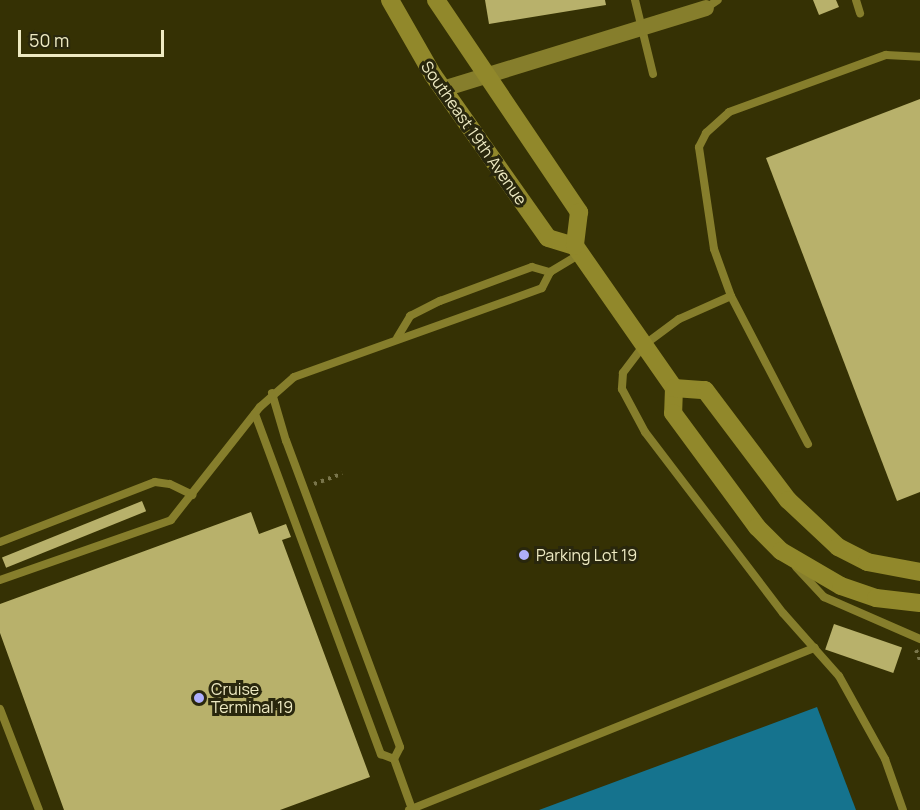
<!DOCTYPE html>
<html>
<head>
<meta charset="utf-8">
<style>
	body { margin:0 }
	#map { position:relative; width:920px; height:810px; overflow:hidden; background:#353104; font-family:Manrope,sans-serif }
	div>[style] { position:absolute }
	.water>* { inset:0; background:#15738e }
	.building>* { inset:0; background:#b8b16b; transform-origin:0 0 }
	.path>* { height:4px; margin-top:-2px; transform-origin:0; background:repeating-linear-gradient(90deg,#79754b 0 3px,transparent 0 7.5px) }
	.lane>* { height:8px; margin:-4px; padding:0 4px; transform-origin:4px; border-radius:4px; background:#867e2c }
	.street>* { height:16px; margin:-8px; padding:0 8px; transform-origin:8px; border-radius:8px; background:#867e2c }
	.secondary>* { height:18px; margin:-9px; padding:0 9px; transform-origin:9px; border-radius:9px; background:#91882b }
	.dots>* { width:16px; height:16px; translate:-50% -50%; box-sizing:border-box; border:3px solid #29270d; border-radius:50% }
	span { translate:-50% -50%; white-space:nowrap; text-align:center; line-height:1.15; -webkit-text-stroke:6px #29270d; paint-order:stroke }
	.street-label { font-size:16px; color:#eeeac3 }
	.poi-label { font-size:16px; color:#eeeac3 }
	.left { translate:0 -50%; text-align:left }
	.scale { position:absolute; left:18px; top:30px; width:146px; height:27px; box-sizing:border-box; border:3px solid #eeeac3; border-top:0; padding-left:8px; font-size:18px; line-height:21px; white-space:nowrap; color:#eeeac3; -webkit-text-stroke:4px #29270d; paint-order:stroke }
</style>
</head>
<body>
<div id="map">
	<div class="water">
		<div style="clip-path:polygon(817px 707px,856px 810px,539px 810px)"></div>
	</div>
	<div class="building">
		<div style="clip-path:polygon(485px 0,605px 0,606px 5px,489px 24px)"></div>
		<div style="clip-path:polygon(813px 0,836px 0,839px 7px,819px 15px)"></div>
		<div style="clip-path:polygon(920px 99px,920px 492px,897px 501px,766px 158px)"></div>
		<div style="left:142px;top:501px;width:11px;height:151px;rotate:68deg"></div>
		<div style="clip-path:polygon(251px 512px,259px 534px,286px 524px,291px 537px,282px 540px,370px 777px,280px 810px,64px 810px,0 633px,0 604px)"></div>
		<div style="left:834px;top:624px;width:72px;height:27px;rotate:19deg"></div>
	</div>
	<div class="path">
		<div style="left:314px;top:484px;width:30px;rotate:-20deg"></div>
		<div style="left:916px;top:650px;width:11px;rotate:68deg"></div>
	</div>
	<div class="lane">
		<div style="left:635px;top:0;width:76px;rotate:76.3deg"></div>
		<div style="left:856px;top:0;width:14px;rotate:73deg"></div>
		<div style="left:706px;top:8px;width:14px;rotate:-34deg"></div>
		<div style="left:731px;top:296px;width:50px;rotate:-109.9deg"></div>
		<div style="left:714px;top:249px;width:103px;rotate:-98.4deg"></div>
		<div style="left:699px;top:147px;width:16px;rotate:-63deg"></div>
		<div style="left:706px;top:133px;width:31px;rotate:-42deg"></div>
		<div style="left:729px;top:112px;width:167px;rotate:-20deg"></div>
		<div style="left:886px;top:55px;width:34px;rotate:3deg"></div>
		<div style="left:397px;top:338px;width:26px;rotate:-59deg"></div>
		<div style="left:410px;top:316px;width:34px;rotate:-27deg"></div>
		<div style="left:440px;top:301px;width:98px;rotate:-20.3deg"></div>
		<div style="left:532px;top:267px;width:19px;rotate:16deg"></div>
		<div style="left:255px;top:414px;width:363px;rotate:69.7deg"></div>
		<div style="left:381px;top:754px;width:14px;rotate:21deg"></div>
		<div style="left:394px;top:759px;width:13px;rotate:-63deg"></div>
		<div style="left:400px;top:747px;width:327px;rotate:-110.4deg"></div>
		<div style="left:286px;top:441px;width:50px;rotate:-106.3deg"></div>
		<div style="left:808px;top:444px;width:167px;rotate:-117.5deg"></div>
		<div style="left:731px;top:296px;width:57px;rotate:156.1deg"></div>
		<div style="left:679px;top:319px;width:44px;rotate:143.4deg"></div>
		<div style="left:644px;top:345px;width:35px;rotate:127deg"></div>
		<div style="left:623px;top:373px;width:16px;rotate:94deg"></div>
		<div style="left:622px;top:389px;width:49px;rotate:61.9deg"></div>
		<div style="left:645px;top:432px;width:228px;rotate:52.7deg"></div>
		<div style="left:783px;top:613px;width:84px;rotate:48.4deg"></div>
		<div style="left:839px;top:676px;width:95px;rotate:61deg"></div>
		<div style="left:885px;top:759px;width:54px;rotate:70.6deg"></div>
		<div style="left:0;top:542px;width:166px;rotate:-21.2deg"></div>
		<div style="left:155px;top:482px;width:15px;rotate:8deg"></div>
		<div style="left:170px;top:484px;width:25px;rotate:26deg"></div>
		<div style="left:796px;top:567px;width:41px;rotate:47deg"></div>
		<div style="left:824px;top:597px;width:105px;rotate:23.6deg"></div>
		<div style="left:0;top:580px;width:181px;rotate:-19.3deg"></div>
		<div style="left:171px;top:520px;width:144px;rotate:-51.8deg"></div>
		<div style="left:260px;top:407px;width:45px;rotate:-41.4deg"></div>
		<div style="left:294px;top:377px;width:263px;rotate:-19.7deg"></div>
		<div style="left:542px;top:288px;width:18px;rotate:-63deg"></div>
		<div style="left:550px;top:272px;width:35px;rotate:-31deg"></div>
		<div style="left:0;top:709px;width:108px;rotate:68.9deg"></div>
		<div style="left:394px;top:759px;width:53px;rotate:70.2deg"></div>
		<div style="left:409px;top:810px;width:437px;rotate:-21.8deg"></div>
	</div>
	<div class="street">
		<div style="left:443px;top:89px;width:275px;rotate:-17.1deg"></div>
	</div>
	<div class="secondary">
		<div style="left:390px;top:0;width:86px;rotate:60.2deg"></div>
		<div style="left:433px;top:75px;width:199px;rotate:54.8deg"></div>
		<div style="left:548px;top:238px;width:28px;rotate:17deg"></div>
		<div style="left:575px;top:246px;width:173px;rotate:55.1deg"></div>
		<div style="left:674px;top:388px;width:25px;rotate:92deg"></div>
		<div style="left:673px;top:413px;width:142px;rotate:53.6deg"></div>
		<div style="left:757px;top:527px;width:34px;rotate:45deg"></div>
		<div style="left:781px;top:551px;width:69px;rotate:30.3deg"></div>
		<div style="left:841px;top:586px;width:37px;rotate:19deg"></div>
		<div style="left:876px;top:598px;width:44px;rotate:6.5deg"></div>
		<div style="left:436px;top:0;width:256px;rotate:56deg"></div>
		<div style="left:579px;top:212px;width:34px;rotate:97deg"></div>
		<div style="left:674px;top:388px;width:31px;rotate:4deg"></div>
		<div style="left:705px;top:390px;width:138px;rotate:53deg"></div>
		<div style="left:788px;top:500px;width:69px;rotate:43.2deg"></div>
		<div style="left:838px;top:547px;width:33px;rotate:27deg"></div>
		<div style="left:867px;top:562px;width:54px;rotate:10.7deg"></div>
	</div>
	<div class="dots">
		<div style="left:524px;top:555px;background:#aeaefb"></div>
		<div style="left:199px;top:698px;background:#aeaefb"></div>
	</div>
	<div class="street-label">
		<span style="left:474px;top:133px;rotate:55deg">Southeast 19th Avenue</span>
	</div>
	<div class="poi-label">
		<span class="left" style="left:536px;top:555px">Parking Lot 19</span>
		<span class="left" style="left:211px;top:698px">Cruise<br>Terminal 19</span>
	</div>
	<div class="scale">50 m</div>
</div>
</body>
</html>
